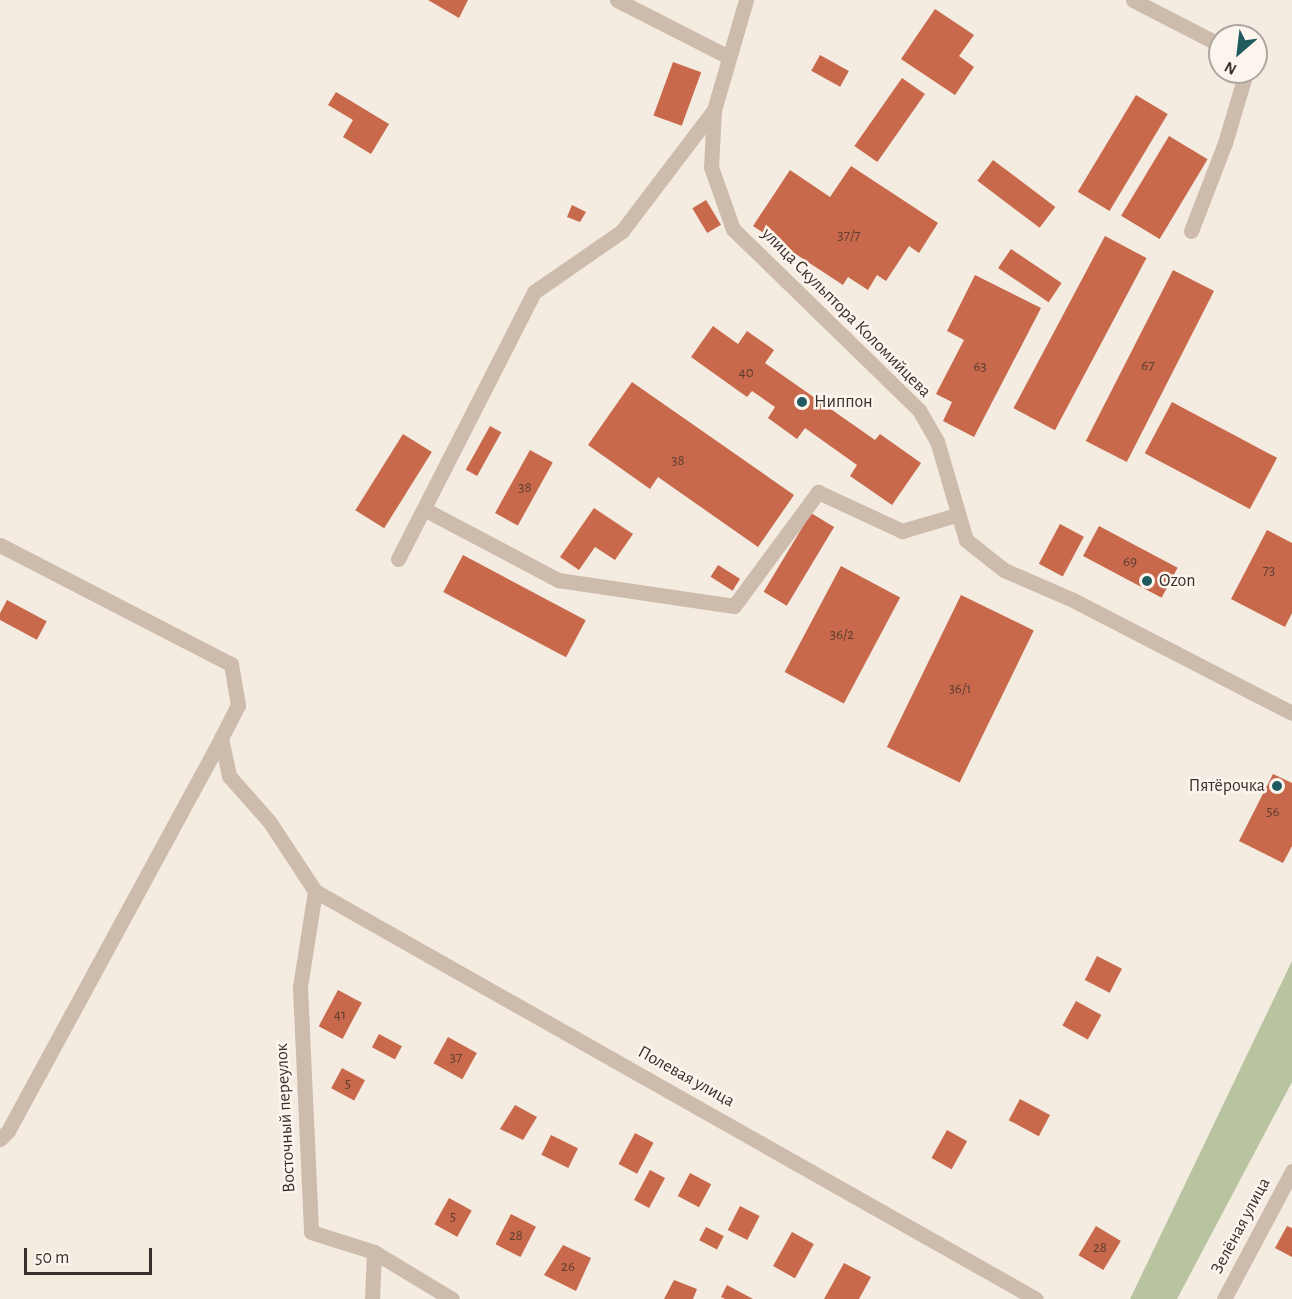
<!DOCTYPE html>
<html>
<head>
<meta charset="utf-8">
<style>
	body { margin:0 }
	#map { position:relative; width:1292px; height:1299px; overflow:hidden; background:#f4ebe1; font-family:"Alegreya Sans",sans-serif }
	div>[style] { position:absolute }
	.green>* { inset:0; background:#b8c4a0 }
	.building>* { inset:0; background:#c8694b; transform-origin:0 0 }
	.minor>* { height:15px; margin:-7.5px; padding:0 7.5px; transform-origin:7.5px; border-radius:7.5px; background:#cdbbac }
	.dots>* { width:16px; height:16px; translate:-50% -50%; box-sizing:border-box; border:3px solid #fbf5ee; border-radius:50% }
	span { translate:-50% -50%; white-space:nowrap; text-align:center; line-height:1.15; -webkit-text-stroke:5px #fbf5ee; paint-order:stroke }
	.number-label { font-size:15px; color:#5e3e33 }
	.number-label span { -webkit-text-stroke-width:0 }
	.street-label { font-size:18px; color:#3b302b }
	.poi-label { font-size:18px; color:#3b302b }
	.left { translate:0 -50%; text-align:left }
	.right { translate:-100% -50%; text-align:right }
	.north { position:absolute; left:1208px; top:24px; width:60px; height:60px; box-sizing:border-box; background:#fbf5ee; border:2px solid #aea6a0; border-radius:50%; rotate:208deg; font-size:16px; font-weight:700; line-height:24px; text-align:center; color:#3b302b }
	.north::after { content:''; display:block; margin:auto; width:21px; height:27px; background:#1f5a5e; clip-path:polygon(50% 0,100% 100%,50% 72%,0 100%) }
	.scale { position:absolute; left:24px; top:1248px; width:128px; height:27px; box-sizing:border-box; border:3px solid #3b302b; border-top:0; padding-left:8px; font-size:18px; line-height:21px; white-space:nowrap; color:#3b302b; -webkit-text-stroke:4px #fbf5ee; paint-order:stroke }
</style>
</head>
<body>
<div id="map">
	<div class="green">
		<div style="clip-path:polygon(1292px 961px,1292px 1082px,1177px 1299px,1130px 1299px)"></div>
	</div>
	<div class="building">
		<div style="clip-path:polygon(428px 0,468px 0,459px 18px)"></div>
		<div style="clip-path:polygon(935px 9px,974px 35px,959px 56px,974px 67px,955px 95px,901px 59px)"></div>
		<div style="left:820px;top:55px;width:33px;height:18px;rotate:29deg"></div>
		<div style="left:673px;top:62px;width:30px;height:57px;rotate:20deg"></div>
		<div style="left:902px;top:78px;width:28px;height:83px;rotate:35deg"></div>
		<div style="clip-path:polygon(336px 92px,389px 124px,371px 154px,343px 137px,353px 120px,328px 105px)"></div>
		<div style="left:1136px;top:95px;width:37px;height:113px;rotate:31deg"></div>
		<div style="left:1169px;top:136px;width:45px;height:93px;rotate:31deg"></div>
		<div style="left:993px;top:160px;width:78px;height:26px;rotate:37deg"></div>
		<div style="clip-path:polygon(851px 166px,938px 223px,919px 253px,909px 246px,886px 281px,877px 275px,868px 290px,848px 277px,843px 285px,753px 226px,790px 170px,830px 197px)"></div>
		<div style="left:706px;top:200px;width:29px;height:16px;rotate:59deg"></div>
		<div style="clip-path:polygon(572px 205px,586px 212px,580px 222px,567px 217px)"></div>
		<div style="left:1105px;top:236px;width:47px;height:195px;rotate:28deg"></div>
		<div style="left:1011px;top:249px;width:61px;height:23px;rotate:34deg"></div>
		<div style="left:1173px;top:270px;width:46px;height:192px;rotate:27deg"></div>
		<div style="clip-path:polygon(975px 275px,1041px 308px,974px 437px,943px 421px,952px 402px,936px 394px,964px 340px,947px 331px)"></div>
		<div style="clip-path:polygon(713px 326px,738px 344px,747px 331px,774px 350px,765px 363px,875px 440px,880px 434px,921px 463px,892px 505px,850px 476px,857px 465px,805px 428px,797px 439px,768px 418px,775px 407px,752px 391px,747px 397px,691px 357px)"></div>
		<div style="clip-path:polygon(632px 382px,794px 495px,758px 547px,658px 477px,650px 489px,588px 445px)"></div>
		<div style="left:1172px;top:402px;width:119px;height:58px;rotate:28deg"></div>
		<div style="left:490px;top:426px;width:13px;height:50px;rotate:29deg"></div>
		<div style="left:403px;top:434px;width:34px;height:90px;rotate:32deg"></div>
		<div style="left:530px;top:450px;width:26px;height:72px;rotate:29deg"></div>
		<div style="clip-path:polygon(594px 508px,633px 534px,615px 560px,595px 547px,579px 570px,560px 557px)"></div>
		<div style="left:811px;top:513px;width:27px;height:92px;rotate:31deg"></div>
		<div style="left:1060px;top:524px;width:27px;height:45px;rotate:28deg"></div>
		<div style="left:1099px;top:526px;width:89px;height:34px;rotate:28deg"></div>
		<div style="clip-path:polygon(1267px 530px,1292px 543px,1292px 613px,1285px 627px,1231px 599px)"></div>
		<div style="left:463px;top:555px;width:139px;height:42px;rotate:28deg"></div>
		<div style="left:718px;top:565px;width:26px;height:14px;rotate:32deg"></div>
		<div style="left:841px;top:566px;width:67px;height:120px;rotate:28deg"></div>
		<div style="left:961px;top:595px;width:81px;height:169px;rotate:26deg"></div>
		<div style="left:7px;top:600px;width:45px;height:21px;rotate:28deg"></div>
		<div style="clip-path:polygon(1273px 774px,1292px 783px,1292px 846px,1283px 863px,1239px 841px)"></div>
		<div style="left:1097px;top:956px;width:28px;height:27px;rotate:27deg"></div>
		<div style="left:338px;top:990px;width:27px;height:41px;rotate:28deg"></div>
		<div style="left:1076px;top:1001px;width:29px;height:28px;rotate:29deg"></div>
		<div style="left:379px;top:1034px;width:26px;height:15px;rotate:28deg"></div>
		<div style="left:448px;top:1037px;width:33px;height:30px;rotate:29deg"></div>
		<div style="left:342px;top:1068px;width:26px;height:23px;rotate:28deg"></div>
		<div style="left:1020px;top:1099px;width:34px;height:24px;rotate:28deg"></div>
		<div style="clip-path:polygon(515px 1105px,537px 1117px,523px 1140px,500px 1129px)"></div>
		<div style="left:947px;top:1130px;width:23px;height:32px;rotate:29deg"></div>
		<div style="left:635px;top:1133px;width:21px;height:35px;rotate:28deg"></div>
		<div style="left:551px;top:1135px;width:30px;height:22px;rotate:26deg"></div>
		<div style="left:650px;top:1170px;width:17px;height:34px;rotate:28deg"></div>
		<div style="left:690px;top:1173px;width:24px;height:26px;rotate:28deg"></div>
		<div style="left:449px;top:1198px;width:26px;height:30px;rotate:29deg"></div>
		<div style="left:740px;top:1206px;width:22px;height:27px;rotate:27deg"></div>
		<div style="left:511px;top:1214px;width:28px;height:34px;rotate:27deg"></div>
		<div style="left:1096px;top:1226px;width:29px;height:34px;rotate:31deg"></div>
		<div style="clip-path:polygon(1287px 1226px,1292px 1228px,1292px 1257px,1275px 1248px)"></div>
		<div style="left:706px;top:1227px;width:20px;height:15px;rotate:27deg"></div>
		<div style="left:792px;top:1232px;width:25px;height:39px;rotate:29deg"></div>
		<div style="clip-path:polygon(563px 1245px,591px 1258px,576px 1291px,544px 1275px)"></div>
		<div style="clip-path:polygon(844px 1263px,871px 1277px,859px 1299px,824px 1299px)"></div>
		<div style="clip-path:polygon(674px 1280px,697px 1289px,693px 1299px,664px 1299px)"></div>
		<div style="clip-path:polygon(727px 1285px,753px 1299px,725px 1299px,721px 1297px)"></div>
	</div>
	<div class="minor">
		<div style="left:617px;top:0;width:123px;rotate:27deg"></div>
		<div style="left:746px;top:0;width:115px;rotate:106.2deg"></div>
		<div style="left:714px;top:110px;width:57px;rotate:93deg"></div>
		<div style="left:711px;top:167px;width:66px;rotate:70.5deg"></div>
		<div style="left:733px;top:229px;width:260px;rotate:44.2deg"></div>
		<div style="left:919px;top:410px;width:36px;rotate:60deg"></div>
		<div style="left:937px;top:441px;width:103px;rotate:73.7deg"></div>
		<div style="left:966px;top:540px;width:48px;rotate:38.3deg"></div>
		<div style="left:1004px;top:570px;width:75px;rotate:23.5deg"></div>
		<div style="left:1073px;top:600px;width:246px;rotate:27.3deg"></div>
		<div style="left:1133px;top:0;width:98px;rotate:27.3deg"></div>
		<div style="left:1191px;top:231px;width:94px;rotate:-68.9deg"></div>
		<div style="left:1225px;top:143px;width:74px;rotate:-73.5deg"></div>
		<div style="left:424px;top:509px;width:152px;rotate:27.9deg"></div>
		<div style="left:558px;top:580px;width:178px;rotate:8.4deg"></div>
		<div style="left:734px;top:606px;width:142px;rotate:-53.6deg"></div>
		<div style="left:818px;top:492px;width:93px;rotate:24.9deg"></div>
		<div style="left:902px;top:531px;width:56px;rotate:-16.5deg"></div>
		<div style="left:0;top:545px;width:260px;rotate:27.3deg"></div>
		<div style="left:231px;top:664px;width:42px;rotate:80.3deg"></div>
		<div style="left:238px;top:705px;width:37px;rotate:117deg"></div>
		<div style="left:221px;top:738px;width:39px;rotate:78deg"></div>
		<div style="left:229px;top:776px;width:60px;rotate:48.4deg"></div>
		<div style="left:269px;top:821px;width:84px;rotate:56.7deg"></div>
		<div style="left:315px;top:891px;width:828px;rotate:29.5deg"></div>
		<div style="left:398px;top:559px;width:300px;rotate:-63deg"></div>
		<div style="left:534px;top:292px;width:107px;rotate:-34.7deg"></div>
		<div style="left:622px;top:231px;width:152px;rotate:-52.8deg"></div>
		<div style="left:315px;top:891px;width:97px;rotate:98.9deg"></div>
		<div style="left:300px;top:987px;width:245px;rotate:87.4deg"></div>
		<div style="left:311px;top:1232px;width:66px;rotate:17.6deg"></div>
		<div style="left:374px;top:1252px;width:47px;rotate:92.4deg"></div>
		<div style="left:0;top:1139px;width:11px;rotate:-45deg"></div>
		<div style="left:8px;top:1131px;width:447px;rotate:-61.5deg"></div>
		<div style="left:374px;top:1252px;width:91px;rotate:31.1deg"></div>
		<div style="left:1224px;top:1299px;width:145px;rotate:-62deg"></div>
	</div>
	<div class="dots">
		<div style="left:802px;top:402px;background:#1f5a5e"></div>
		<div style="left:1147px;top:581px;background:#1f5a5e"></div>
		<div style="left:1277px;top:786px;background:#1f5a5e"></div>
	</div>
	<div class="number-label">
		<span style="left:849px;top:236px">37/7</span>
		<span style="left:1148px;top:366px">67</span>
		<span style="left:980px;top:367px">63</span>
		<span style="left:746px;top:373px">40</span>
		<span style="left:678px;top:461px">38</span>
		<span style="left:525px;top:488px">38</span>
		<span style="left:1130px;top:562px">69</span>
		<span style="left:1269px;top:571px">73</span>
		<span style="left:842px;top:635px">36/2</span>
		<span style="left:960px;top:689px">36/1</span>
		<span style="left:1273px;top:812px">56</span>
		<span style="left:340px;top:1015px">41</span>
		<span style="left:456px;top:1058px">37</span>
		<span style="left:348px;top:1084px">5</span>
		<span style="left:453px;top:1217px">5</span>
		<span style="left:516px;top:1236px">28</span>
		<span style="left:1100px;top:1248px">28</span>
		<span style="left:568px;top:1267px">26</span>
	</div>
	<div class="street-label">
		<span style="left:846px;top:313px;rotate:45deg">улица Скульптора Коломийцева</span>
		<span style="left:686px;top:1077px;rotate:29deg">Полевая улица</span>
		<span style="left:286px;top:1118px;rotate:-93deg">Восточный переулок</span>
		<span style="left:1241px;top:1226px;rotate:-62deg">Зелёная улица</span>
	</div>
	<div class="poi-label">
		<span class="left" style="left:814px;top:402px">Ниппон</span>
		<span class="left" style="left:1159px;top:581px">Ozon</span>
		<span class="right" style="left:1265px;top:786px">Пятёрочка</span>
	</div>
	<div class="north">N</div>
	<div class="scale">50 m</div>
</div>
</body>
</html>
